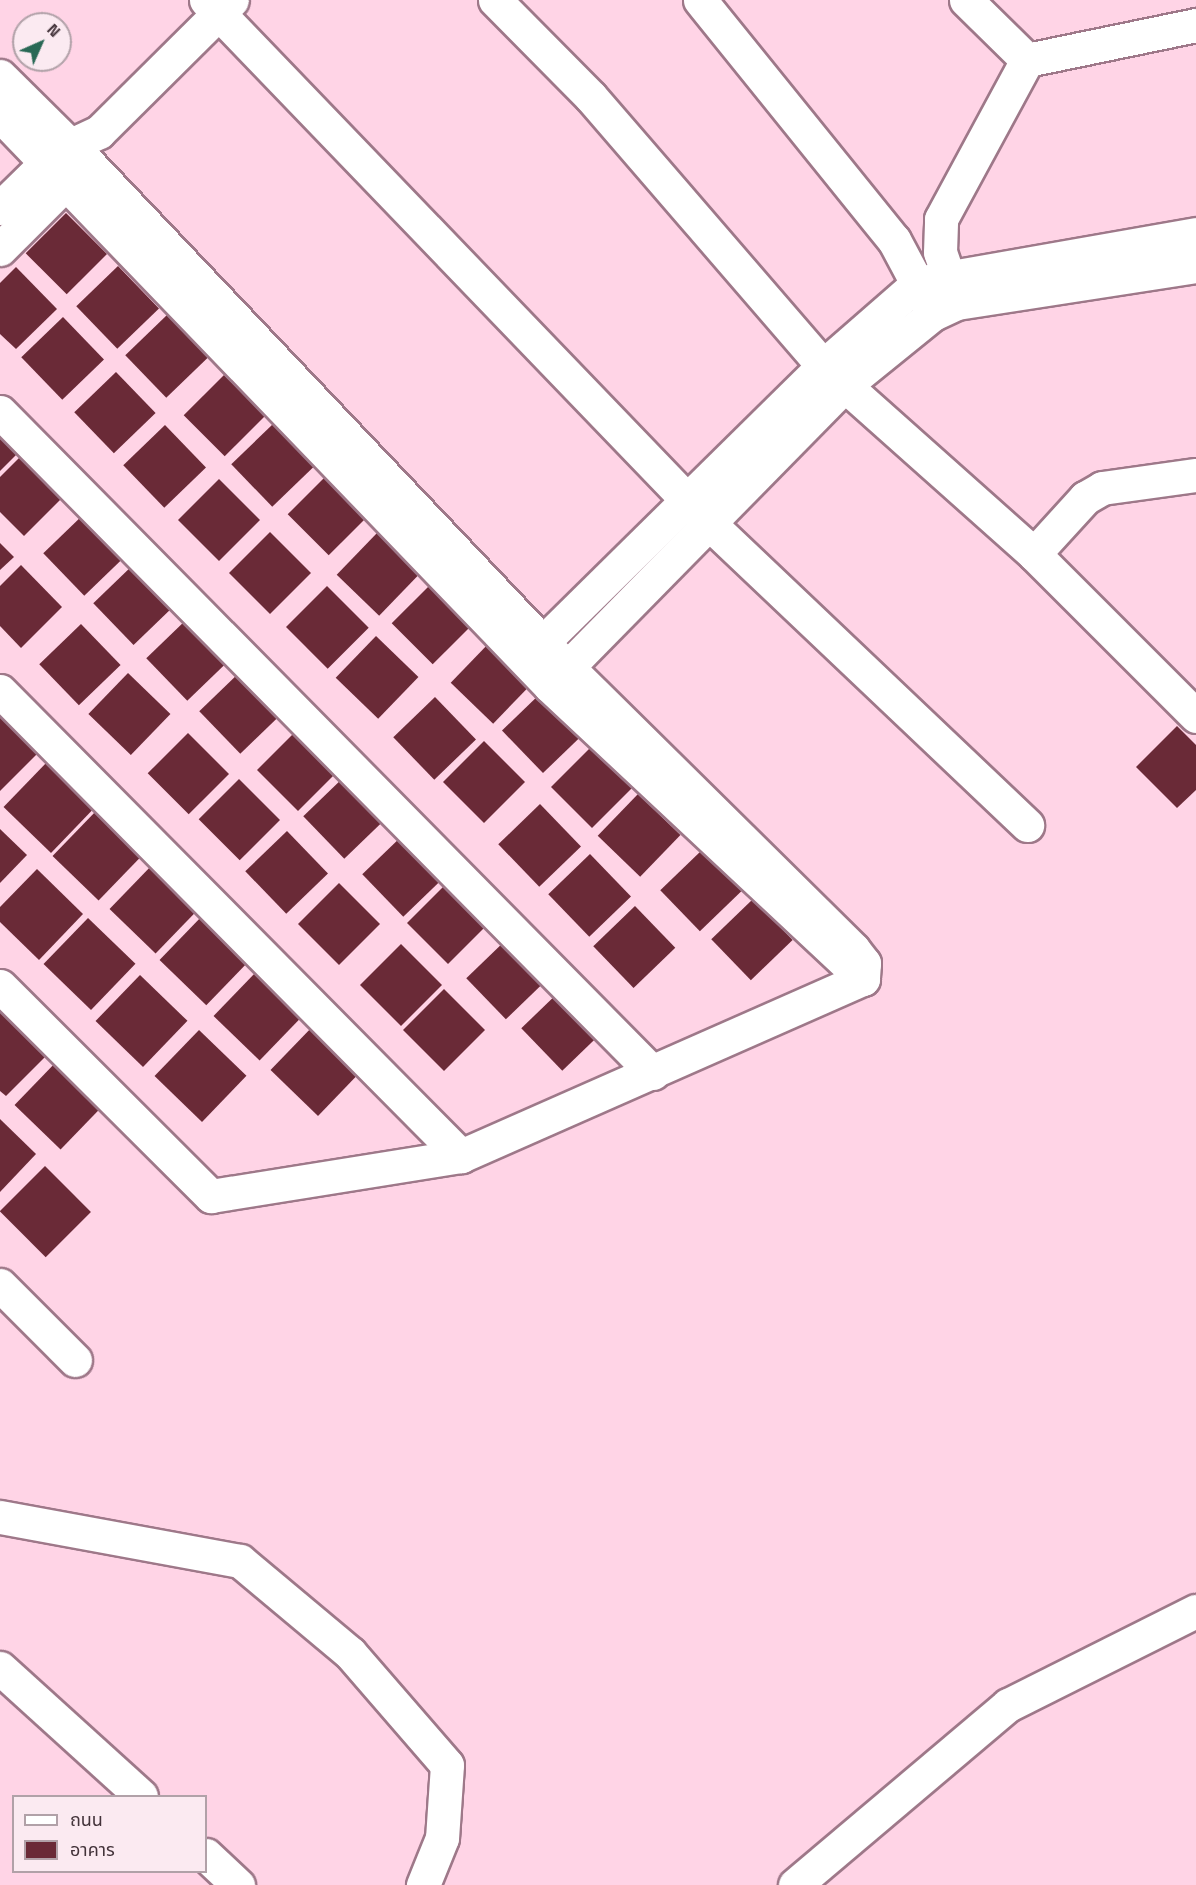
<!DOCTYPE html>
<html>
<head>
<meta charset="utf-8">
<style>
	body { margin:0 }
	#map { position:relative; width:1196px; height:1885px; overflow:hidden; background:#ffd4e6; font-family:"Space Grotesk","Noto Sans Thai",sans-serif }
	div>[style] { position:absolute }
	.building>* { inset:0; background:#6a2a37; transform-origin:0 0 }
	.roads { filter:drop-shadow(2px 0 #9e7889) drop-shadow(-2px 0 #9e7889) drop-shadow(0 2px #9e7889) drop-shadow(0 -2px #9e7889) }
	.minor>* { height:33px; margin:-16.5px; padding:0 16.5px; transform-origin:16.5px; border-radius:16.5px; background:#fff }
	span { translate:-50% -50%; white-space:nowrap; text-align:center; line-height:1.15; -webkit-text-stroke:6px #fbeaf1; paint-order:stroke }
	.legend { position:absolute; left:12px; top:1795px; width:195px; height:78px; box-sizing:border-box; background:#fbeaf1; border:2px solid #b1a1a8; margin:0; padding:8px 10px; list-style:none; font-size:18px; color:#43333a }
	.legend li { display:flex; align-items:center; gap:12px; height:30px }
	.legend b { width:30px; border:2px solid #b1a1a8 }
	.north { position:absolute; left:12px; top:12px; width:60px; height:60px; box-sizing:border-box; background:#fbeaf1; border:2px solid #b1a1a8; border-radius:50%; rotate:45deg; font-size:16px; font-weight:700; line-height:24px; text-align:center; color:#43333a }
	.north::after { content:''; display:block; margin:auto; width:21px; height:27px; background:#296855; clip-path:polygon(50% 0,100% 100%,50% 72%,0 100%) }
</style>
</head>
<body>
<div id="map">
	<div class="building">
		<div style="left:66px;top:213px;width:58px;height:57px;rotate:45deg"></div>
		<div style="left:118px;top:266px;width:59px;height:58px;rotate:46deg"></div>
		<div style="clip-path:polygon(16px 267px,57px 309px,16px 349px,0 334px,0 283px)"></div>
		<div style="left:167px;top:315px;width:59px;height:58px;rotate:46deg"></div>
		<div style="left:63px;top:317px;width:59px;height:58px;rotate:46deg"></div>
		<div style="left:116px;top:372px;width:57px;height:58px;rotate:46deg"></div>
		<div style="left:224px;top:375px;width:58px;height:57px;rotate:45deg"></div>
		<div style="left:273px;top:424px;width:59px;height:58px;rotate:46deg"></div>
		<div style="left:165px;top:425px;width:59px;height:58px;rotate:46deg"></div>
		<div style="clip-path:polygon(0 427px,22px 449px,0 471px)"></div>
		<div style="clip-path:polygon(24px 453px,65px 495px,24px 536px,0 512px,0 477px)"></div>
		<div style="left:328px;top:474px;width:58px;height:57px;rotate:45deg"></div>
		<div style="left:219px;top:479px;width:58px;height:58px;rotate:45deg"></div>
		<div style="left:85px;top:513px;width:59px;height:58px;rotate:46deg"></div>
		<div style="left:270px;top:532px;width:58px;height:58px;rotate:45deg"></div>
		<div style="left:377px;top:533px;width:59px;height:58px;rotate:44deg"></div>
		<div style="clip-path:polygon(0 543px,14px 557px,0 570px)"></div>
		<div style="left:135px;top:563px;width:58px;height:58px;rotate:46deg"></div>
		<div style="clip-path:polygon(21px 565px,62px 607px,21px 648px,0 626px,0 586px)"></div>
		<div style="left:432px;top:583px;width:58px;height:57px;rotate:45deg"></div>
		<div style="left:327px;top:586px;width:59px;height:58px;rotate:45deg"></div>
		<div style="left:188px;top:618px;width:59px;height:58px;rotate:46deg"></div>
		<div style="left:81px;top:624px;width:57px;height:58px;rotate:46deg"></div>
		<div style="left:376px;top:636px;width:59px;height:58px;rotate:44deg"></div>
		<div style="left:491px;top:641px;width:59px;height:58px;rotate:44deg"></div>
		<div style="left:241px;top:671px;width:59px;height:58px;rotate:46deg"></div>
		<div style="left:128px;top:673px;width:59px;height:57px;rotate:44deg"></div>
		<div style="left:543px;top:691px;width:59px;height:57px;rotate:46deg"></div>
		<div style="left:435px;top:697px;width:59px;height:58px;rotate:46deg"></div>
		<div style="clip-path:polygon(0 710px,41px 750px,0 791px)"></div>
		<div style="clip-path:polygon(1177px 726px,1196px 745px,1196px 790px,1177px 808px,1136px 767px)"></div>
		<div style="left:298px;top:729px;width:58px;height:58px;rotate:45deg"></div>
		<div style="left:188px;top:733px;width:58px;height:57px;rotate:45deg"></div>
		<div style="left:484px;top:741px;width:58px;height:58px;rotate:45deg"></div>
		<div style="left:592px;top:746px;width:58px;height:58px;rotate:45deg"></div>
		<div style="left:48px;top:761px;width:66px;height:64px;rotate:44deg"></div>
		<div style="left:345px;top:776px;width:59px;height:58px;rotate:46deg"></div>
		<div style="left:239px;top:779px;width:58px;height:57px;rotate:45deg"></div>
		<div style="left:638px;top:794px;width:59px;height:58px;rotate:44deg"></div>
		<div style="left:540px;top:804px;width:59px;height:58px;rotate:46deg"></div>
		<div style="left:97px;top:810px;width:64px;height:64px;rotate:44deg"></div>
		<div style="clip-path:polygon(0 829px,27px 855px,0 883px)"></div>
		<div style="left:287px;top:831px;width:59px;height:58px;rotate:46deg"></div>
		<div style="left:404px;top:834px;width:59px;height:58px;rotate:46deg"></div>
		<div style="left:702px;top:850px;width:57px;height:58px;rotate:46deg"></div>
		<div style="left:590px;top:854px;width:59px;height:58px;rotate:46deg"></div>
		<div style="left:154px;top:863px;width:64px;height:64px;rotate:44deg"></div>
		<div style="clip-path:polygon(37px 869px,83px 914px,39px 960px,0 922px,0 907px)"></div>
		<div style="left:448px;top:882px;width:58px;height:58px;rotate:45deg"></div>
		<div style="left:339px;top:883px;width:58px;height:58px;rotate:45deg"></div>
		<div style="left:753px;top:899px;width:57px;height:58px;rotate:46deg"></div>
		<div style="left:635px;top:906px;width:58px;height:58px;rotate:46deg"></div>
		<div style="left:204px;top:914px;width:65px;height:64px;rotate:44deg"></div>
		<div style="left:88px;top:918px;width:66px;height:64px;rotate:44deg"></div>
		<div style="left:508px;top:938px;width:57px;height:58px;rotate:46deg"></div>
		<div style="left:401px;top:944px;width:58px;height:58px;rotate:45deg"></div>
		<div style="left:258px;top:970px;width:64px;height:64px;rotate:44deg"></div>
		<div style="left:140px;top:975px;width:66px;height:64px;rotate:44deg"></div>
		<div style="left:563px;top:988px;width:59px;height:58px;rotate:46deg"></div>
		<div style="left:444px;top:989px;width:58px;height:58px;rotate:45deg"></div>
		<div style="clip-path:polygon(0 1009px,51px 1051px,6px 1096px,0 1091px)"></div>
		<div style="left:315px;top:1024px;width:66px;height:64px;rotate:44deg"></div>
		<div style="left:199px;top:1030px;width:66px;height:64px;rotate:44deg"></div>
		<div style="left:59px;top:1059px;width:64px;height:64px;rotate:44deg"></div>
		<div style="clip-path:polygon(0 1119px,36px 1154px,0 1192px)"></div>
		<div style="left:45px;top:1166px;width:65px;height:64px;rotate:45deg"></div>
	</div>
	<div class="roads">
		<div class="minor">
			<div style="left:206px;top:0;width:728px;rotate:46.11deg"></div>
			<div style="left:711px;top:525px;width:436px;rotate:43.5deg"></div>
			<div style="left:495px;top:0;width:136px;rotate:45.3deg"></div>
			<div style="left:591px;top:97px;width:355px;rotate:49.2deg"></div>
			<div style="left:823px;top:366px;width:283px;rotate:41.7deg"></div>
			<div style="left:1034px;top:554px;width:229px;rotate:45deg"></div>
			<div style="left:700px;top:0;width:309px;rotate:51.1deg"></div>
			<div style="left:894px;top:240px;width:72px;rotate:62deg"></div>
			<div style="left:966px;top:0;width:86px;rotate:44.5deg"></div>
			<div style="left:0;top:76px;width:122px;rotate:44.7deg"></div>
			<div style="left:87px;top:162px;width:663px;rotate:46.53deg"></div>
			<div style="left:543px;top:643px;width:436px;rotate:44.6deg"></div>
			<div style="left:853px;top:949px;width:18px;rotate:52deg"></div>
			<div style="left:864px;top:963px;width:16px;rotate:94deg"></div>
			<div style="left:863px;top:979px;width:429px;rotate:-136.9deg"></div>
			<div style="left:550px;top:686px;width:793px;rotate:-133.93deg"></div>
			<div style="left:0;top:208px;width:66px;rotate:-44.4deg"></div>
			<div style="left:47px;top:162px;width:27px;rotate:-36deg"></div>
			<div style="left:69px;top:146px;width:33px;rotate:-25deg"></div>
			<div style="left:99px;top:132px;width:187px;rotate:-44.8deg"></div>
			<div style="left:0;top:249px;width:115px;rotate:-45deg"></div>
			<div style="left:955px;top:296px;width:46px;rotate:-108.8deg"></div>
			<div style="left:940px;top:252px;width:33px;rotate:-88deg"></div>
			<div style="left:941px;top:219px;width:181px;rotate:-61.6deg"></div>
			<div style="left:1027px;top:60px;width:173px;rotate:-11.7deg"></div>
			<div style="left:0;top:412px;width:929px;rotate:45.35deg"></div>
			<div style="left:1034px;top:554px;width:76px;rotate:-47.7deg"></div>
			<div style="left:1085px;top:498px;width:20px;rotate:-30deg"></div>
			<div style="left:1102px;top:488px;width:95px;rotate:-7.9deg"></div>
			<div style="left:528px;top:657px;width:414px;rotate:-44.6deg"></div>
			<div style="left:823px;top:366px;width:126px;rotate:-41.1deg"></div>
			<div style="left:918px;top:283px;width:282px;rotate:-10deg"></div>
			<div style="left:554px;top:681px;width:414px;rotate:-45.5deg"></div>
			<div style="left:844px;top:386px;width:114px;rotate:-39deg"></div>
			<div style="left:933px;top:314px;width:26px;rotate:-25deg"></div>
			<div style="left:957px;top:303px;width:242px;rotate:-8.8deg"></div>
			<div style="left:0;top:691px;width:655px;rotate:45.25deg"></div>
			<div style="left:0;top:986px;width:298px;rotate:44.9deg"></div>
			<div style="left:211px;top:1196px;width:253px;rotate:-9.1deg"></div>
			<div style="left:461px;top:1156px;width:439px;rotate:-23.8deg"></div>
			<div style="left:0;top:1285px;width:106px;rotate:45deg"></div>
			<div style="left:0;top:1517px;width:244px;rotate:10.4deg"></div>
			<div style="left:240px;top:1561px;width:143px;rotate:39.9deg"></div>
			<div style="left:350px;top:1653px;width:148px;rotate:49.1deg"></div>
			<div style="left:447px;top:1765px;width:73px;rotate:93.9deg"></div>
			<div style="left:442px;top:1838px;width:51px;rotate:112deg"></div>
			<div style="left:0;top:1668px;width:190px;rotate:42.2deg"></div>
			<div style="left:206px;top:1855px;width:44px;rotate:43.2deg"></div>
			<div style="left:795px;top:1885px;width:279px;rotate:-40.2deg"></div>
			<div style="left:1008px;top:1705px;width:210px;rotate:-26.6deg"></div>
		</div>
	</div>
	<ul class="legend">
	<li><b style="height:8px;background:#fff"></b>ถนน</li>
	<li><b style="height:16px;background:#6a2a37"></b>อาคาร</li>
	</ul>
	<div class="north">N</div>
</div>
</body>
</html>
